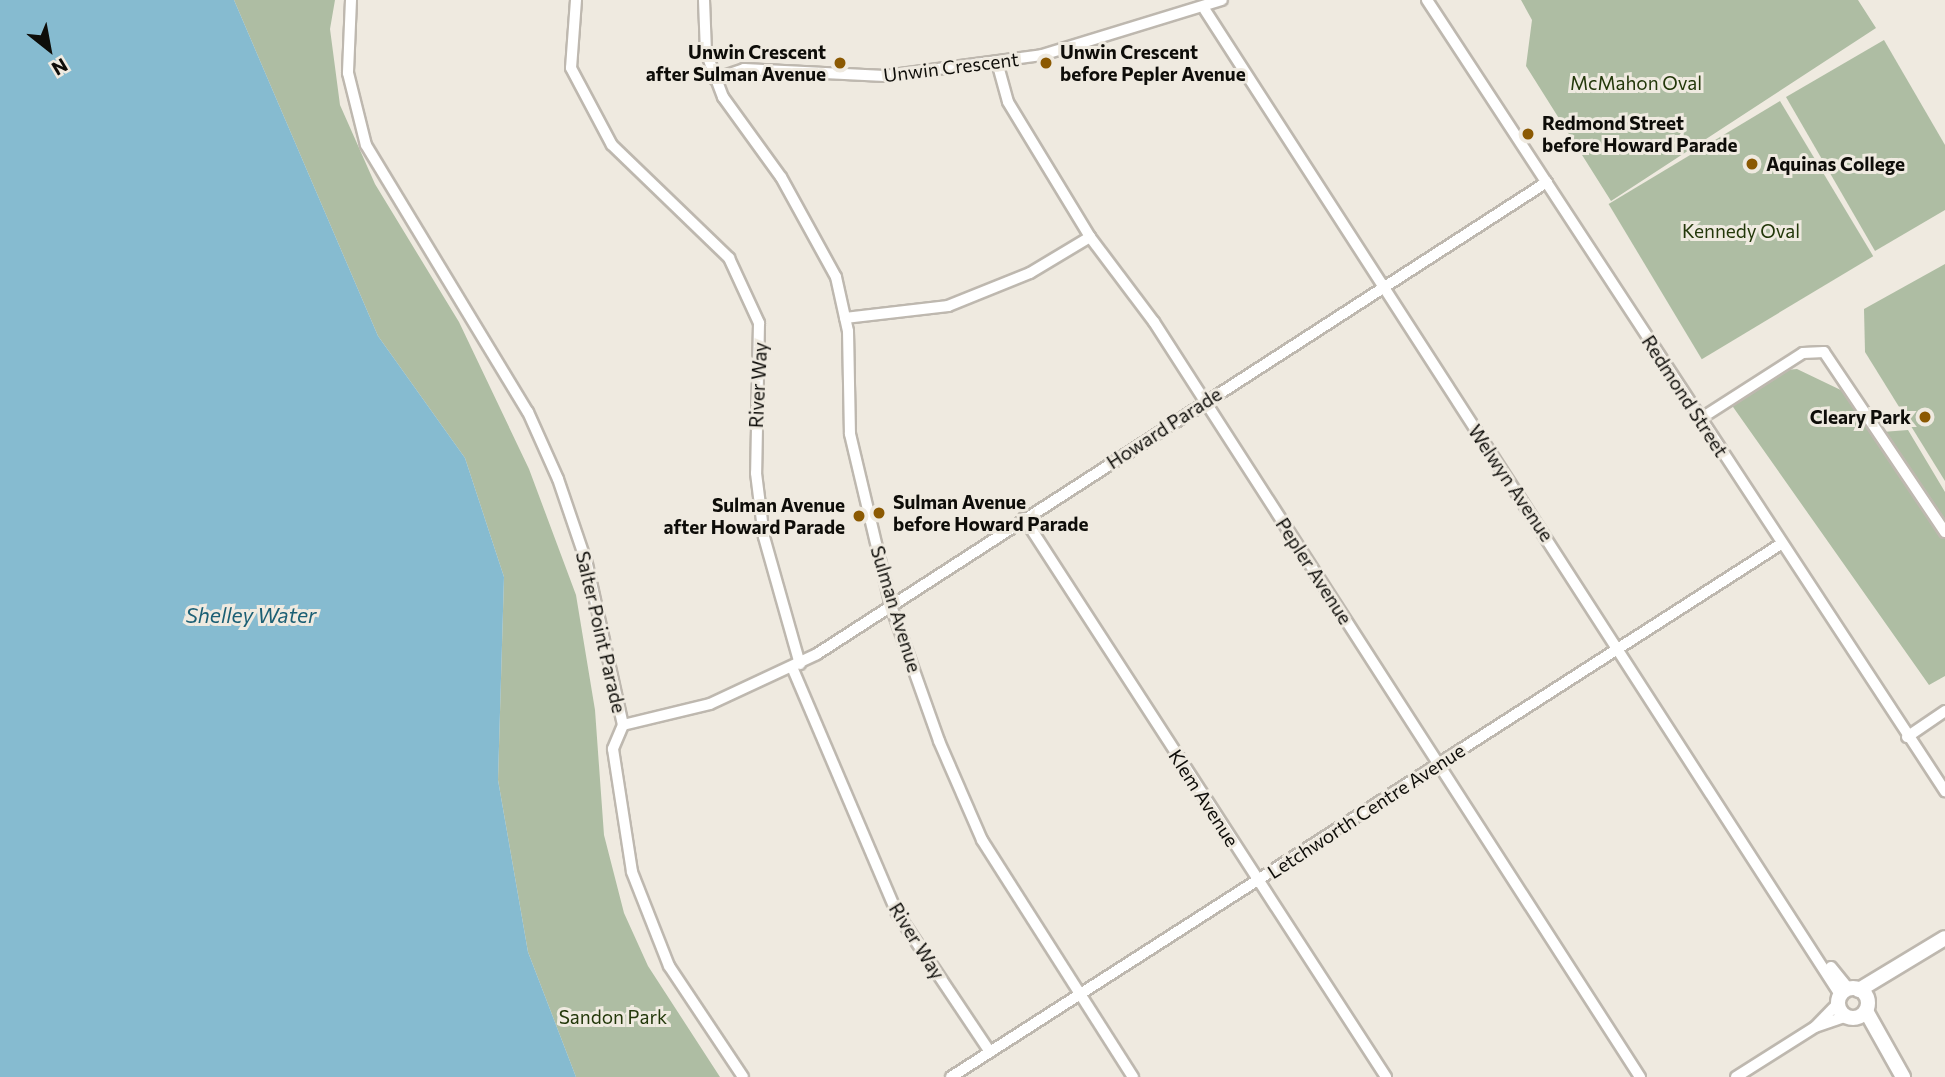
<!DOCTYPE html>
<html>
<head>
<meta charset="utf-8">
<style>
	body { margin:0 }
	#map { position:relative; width:1945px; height:1077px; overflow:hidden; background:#efeae0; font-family:Commissioner,sans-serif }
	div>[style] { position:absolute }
	.green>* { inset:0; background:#aebda3; transform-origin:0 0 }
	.water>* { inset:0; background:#86bbd0 }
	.roads { filter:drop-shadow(2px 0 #beb8af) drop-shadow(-2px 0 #beb8af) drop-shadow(0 2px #beb8af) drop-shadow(0 -2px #beb8af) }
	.street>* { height:10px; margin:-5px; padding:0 5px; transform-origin:5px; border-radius:5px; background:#fff }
	.secondary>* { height:14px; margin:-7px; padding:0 7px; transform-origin:7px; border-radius:7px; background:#fff }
	.secondary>.ring { margin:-7px; padding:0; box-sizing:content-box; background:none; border:14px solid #fff; border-radius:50% }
	.dots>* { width:19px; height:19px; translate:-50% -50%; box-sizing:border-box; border:4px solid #efeae0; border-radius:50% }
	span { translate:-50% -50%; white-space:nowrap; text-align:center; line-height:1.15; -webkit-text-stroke:6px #efeae0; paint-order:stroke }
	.poi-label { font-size:19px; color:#0e0d09; font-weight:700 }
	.right { translate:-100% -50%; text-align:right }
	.left { translate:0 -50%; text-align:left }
	.street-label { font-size:19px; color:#0e0d09 }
	.park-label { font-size:19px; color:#23380a }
	.water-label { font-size:21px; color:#1b5f74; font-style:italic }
	.north { position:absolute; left:14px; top:14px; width:70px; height:70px; -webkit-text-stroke:5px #efeae0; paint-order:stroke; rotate:149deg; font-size:19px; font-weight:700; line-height:28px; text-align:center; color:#0e0d09 }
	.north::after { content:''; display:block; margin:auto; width:24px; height:32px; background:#0e0d09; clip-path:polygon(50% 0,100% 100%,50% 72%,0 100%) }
</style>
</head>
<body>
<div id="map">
	<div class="green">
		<div style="clip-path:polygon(234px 0,335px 0,330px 29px,340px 105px,375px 184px,459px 322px,529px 469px,576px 595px,595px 710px,604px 835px,624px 913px,648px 966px,720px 1077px,576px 1077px,528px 952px,498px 780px,504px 577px,465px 458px,378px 336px)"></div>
		<div style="clip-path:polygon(1521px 0,1858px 0,1876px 28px,1611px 201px,1526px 66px,1532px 20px)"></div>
		<div style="clip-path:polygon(1884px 40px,1945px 145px,1945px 210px,1875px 251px,1786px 97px)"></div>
		<div style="left:1780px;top:101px;width:181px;height:200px;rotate:59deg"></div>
		<div style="clip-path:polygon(1945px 264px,1945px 481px,1865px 352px,1864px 309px)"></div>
		<div style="clip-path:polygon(1797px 369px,1847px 393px,1882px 432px,1908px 430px,1945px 492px,1945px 676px,1929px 685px,1726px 397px,1762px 372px)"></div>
	</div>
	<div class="water">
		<div style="clip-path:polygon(0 0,234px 0,378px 336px,465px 458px,504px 577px,498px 780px,528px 952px,576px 1077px,0 1077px)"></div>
	</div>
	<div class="roads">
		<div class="street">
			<div style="left:351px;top:0;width:73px;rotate:92.4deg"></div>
			<div style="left:348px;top:73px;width:74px;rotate:76deg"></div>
			<div style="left:366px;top:145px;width:312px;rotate:58.8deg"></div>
			<div style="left:528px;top:412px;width:73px;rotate:65.9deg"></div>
			<div style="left:558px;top:479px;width:90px;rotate:71.2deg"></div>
			<div style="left:587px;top:564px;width:165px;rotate:77.4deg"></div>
			<div style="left:623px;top:725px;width:26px;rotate:113deg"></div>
			<div style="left:613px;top:749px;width:124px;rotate:81.2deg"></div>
			<div style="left:632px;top:872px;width:101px;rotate:68.5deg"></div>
			<div style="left:669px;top:966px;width:133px;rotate:56.3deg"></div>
			<div style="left:576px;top:0;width:68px;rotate:94.2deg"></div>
			<div style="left:571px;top:68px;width:87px;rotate:62deg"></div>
			<div style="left:612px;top:145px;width:163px;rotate:44deg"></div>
			<div style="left:729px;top:258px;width:72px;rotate:65.2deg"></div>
			<div style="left:759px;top:323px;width:150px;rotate:91.1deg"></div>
			<div style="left:756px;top:473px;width:64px;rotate:82.9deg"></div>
			<div style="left:764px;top:537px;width:132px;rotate:74.2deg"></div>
			<div style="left:704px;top:0;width:52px;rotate:87.8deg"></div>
			<div style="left:706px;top:52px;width:48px;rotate:69.3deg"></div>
			<div style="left:723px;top:97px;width:99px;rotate:54.1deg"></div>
			<div style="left:781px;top:177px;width:114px;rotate:61.2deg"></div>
			<div style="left:836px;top:277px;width:55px;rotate:77.5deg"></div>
			<div style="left:848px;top:331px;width:103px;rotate:88.9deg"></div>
			<div style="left:850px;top:434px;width:177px;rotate:76.6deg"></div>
			<div style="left:891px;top:606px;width:143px;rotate:70.4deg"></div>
			<div style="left:939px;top:741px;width:108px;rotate:66.5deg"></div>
			<div style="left:982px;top:840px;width:281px;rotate:57.5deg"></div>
			<div style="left:1427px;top:0;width:946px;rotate:56.78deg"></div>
			<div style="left:1205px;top:10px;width:1173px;rotate:57.18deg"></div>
			<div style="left:997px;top:62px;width:41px;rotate:74.6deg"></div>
			<div style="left:1008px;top:102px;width:158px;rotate:58.7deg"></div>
			<div style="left:1090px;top:237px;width:106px;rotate:53deg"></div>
			<div style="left:1154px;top:322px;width:898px;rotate:57.23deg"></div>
			<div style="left:715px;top:79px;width:31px;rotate:-19deg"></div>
			<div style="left:744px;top:69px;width:141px;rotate:2.8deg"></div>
			<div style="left:885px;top:76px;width:158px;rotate:-7.6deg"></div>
			<div style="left:1042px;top:55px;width:188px;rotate:-17deg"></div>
			<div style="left:845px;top:318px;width:104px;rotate:-6.6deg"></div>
			<div style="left:948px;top:306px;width:88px;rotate:-21.9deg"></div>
			<div style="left:1030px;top:273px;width:70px;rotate:-31deg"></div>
			<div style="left:1700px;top:419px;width:122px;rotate:-32.7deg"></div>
			<div style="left:1803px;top:353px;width:21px;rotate:-3deg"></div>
			<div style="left:1824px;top:352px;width:217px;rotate:56.1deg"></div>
			<div style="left:1024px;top:518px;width:666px;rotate:57.07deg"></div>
			<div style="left:792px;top:667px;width:267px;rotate:66.9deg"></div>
			<div style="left:897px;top:913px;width:167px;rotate:56.2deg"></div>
			<div style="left:623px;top:725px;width:89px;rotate:-13.6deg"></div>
			<div style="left:710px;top:704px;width:118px;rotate:-25deg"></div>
			<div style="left:817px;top:654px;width:869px;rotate:-32.89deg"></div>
			<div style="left:1907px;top:737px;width:46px;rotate:-34.4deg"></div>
			<div style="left:1831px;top:967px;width:28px;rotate:51deg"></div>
			<div style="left:1817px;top:1025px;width:32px;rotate:-46deg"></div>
			<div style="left:951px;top:1077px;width:986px;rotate:-32.71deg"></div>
			<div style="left:1736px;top:1077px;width:93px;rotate:-32.3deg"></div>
			<div style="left:1815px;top:1027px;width:34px;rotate:-19deg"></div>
		</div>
		<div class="secondary">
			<div class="ring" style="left:1838px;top:988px;width:16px;height:16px"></div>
			<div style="left:1859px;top:990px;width:100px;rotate:-31.2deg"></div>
			<div style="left:1866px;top:1011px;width:76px;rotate:60.7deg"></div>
		</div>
	</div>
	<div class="dots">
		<div style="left:840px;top:63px;background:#8b5902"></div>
		<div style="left:1046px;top:63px;background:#8b5902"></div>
		<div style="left:1528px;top:134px;background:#8b5902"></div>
		<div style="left:1752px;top:164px;background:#8b5902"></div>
		<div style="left:1925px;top:417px;background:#8b5902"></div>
		<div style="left:879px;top:513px;background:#8b5902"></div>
		<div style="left:859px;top:516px;background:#8b5902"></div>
	</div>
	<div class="poi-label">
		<span class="right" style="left:826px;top:63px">Unwin Crescent<br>after Sulman Avenue</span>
		<span class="left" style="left:1060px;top:63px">Unwin Crescent<br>before Pepler Avenue</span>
		<span class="left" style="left:1542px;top:134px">Redmond Street<br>before Howard Parade</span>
		<span class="left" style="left:1766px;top:164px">Aquinas College</span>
		<span class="right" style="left:1911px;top:417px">Cleary Park</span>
		<span class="left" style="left:893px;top:513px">Sulman Avenue<br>before Howard Parade</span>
		<span class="right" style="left:845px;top:516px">Sulman Avenue<br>after Howard Parade</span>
	</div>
	<div class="street-label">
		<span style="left:951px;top:67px;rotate:-7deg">Unwin Crescent</span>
		<span style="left:758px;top:385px;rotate:-87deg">River Way</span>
		<span style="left:1685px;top:396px;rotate:57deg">Redmond Street</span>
		<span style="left:1164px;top:428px;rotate:-33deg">Howard Parade</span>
		<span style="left:1511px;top:483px;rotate:56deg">Welwyn Avenue</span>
		<span style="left:1314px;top:571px;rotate:57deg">Pepler Avenue</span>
		<span style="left:896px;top:609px;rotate:73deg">Sulman Avenue</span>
		<span style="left:601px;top:632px;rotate:77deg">Salter Point Parade</span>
		<span style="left:1204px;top:798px;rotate:57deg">Klem Avenue</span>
		<span style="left:1366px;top:811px;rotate:-33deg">Letchworth Centre Avenue</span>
		<span style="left:917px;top:941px;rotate:58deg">River Way</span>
	</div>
	<div class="park-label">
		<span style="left:1636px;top:83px">McMahon Oval</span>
		<span style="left:1741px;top:231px">Kennedy Oval</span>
		<span style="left:613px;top:1017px">Sandon Park</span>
	</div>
	<div class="water-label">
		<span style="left:251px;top:615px">Shelley Water</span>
	</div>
	<div class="north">N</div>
</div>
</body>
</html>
